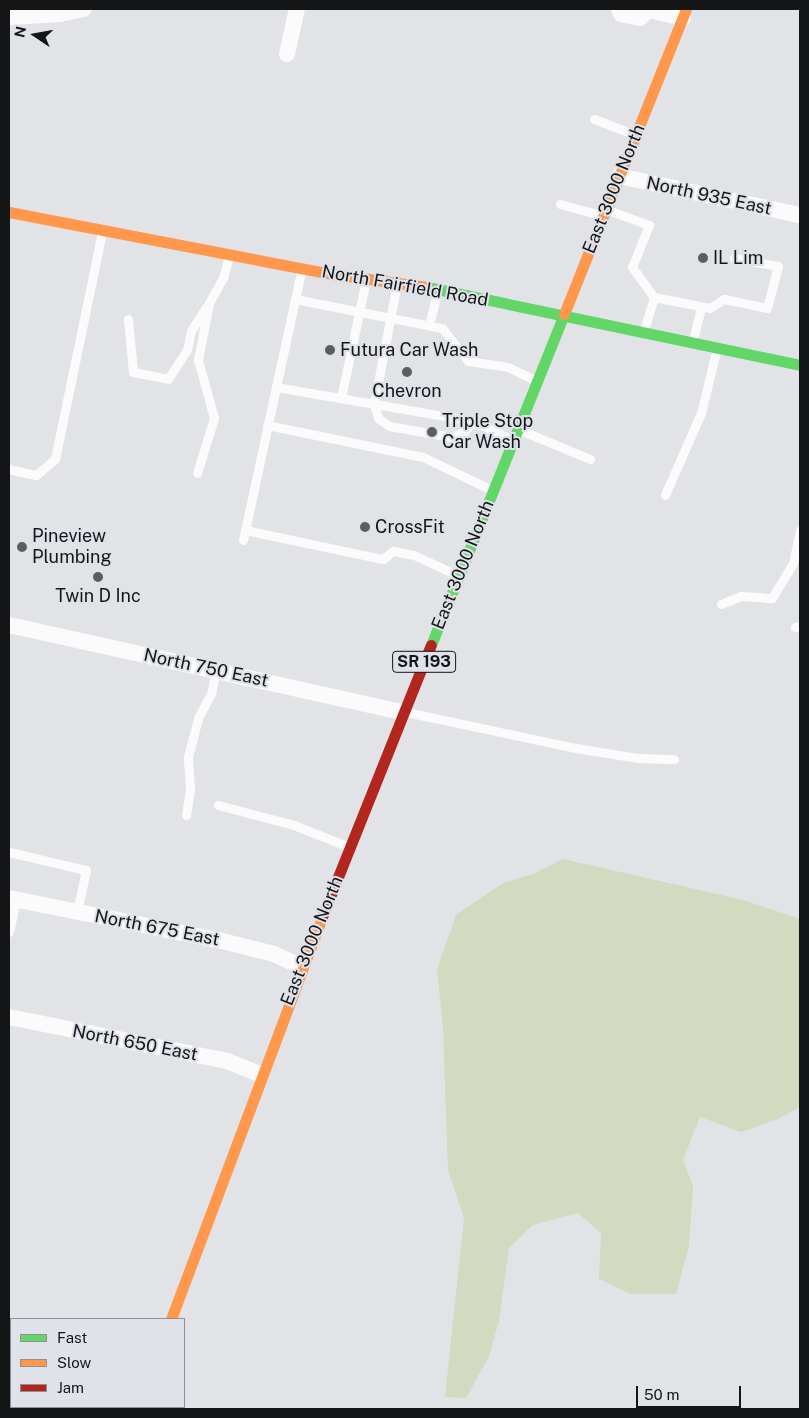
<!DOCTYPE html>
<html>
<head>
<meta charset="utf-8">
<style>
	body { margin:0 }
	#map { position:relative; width:809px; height:1418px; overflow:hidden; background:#e2e3e7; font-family:"Public Sans",sans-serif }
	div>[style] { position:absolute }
	.green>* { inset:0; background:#d2dac0 }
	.lane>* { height:9px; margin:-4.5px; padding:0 4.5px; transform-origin:4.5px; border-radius:4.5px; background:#fbfbfb }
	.street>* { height:16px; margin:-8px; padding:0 8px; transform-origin:8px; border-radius:8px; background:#fbfbfb }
	.fast>* { height:11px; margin:-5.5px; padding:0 5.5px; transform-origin:5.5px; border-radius:5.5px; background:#63d668 }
	.slow>* { height:11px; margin:-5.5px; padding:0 5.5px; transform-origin:5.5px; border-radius:5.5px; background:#ff974d }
	.jam>* { height:11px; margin:-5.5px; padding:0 5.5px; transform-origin:5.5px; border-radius:5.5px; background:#b3261e }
	.dots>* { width:14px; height:14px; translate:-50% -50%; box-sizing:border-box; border:2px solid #e0e2e9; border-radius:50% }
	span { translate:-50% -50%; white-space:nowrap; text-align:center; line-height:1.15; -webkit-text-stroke:4px #e0e2e9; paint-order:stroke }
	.shield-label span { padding:1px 4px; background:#e0e2e9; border:1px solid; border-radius:4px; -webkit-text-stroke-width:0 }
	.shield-label { font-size:16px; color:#141517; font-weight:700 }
	.street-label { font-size:18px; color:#141517 }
	.poi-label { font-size:18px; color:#141517 }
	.left { translate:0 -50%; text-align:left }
	.frame { position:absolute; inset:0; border:10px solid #141517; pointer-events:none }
	.legend { position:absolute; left:10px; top:1318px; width:175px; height:90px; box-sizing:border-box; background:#e0e2e9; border:1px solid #8e9095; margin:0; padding:6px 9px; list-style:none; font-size:15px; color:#141517 }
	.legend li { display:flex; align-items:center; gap:10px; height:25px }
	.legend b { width:25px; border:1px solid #8e9095 }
	.north { position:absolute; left:10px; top:10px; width:50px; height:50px; -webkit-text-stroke:4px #e0e2e9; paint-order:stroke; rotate:282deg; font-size:14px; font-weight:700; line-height:20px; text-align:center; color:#141517 }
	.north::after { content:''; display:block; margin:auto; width:18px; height:22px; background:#141517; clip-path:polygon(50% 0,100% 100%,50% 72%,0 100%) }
	.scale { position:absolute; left:636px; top:1386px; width:105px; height:22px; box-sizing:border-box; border:2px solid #141517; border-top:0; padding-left:6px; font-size:15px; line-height:18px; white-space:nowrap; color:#141517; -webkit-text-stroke:4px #e0e2e9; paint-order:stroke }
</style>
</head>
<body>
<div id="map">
	<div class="green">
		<div style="clip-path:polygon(563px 859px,743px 900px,800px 919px,800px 1107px,778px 1119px,741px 1132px,700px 1117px,683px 1160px,693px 1186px,689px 1246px,676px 1294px,631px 1294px,599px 1279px,601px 1233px,578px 1213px,533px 1225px,509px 1248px,499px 1321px,489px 1356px,466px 1398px,445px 1397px,464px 1218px,448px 1170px,443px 1028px,437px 970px,456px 915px,503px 883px,533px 874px)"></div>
	</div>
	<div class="lane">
		<div style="left:594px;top:119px;width:42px;rotate:21deg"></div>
		<div style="left:560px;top:204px;width:41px;rotate:15.4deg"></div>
		<div style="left:608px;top:210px;width:44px;rotate:20.1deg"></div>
		<div style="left:649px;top:225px;width:45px;rotate:112deg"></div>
		<div style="left:632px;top:267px;width:37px;rotate:54deg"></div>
		<div style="left:654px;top:297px;width:57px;rotate:11.1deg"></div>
		<div style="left:710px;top:308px;width:17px;rotate:-33deg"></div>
		<div style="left:724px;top:299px;width:44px;rotate:11.8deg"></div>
		<div style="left:767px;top:308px;width:43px;rotate:-75.3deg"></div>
		<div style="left:778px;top:266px;width:45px;rotate:-169.7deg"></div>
		<div style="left:397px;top:283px;width:123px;rotate:100.8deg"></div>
		<div style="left:374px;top:404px;width:15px;rotate:74deg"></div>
		<div style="left:378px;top:418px;width:14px;rotate:36deg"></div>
		<div style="left:389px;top:426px;width:64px;rotate:9.9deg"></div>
		<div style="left:452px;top:437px;width:13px;rotate:-23deg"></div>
		<div style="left:464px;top:432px;width:13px;rotate:-51deg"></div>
		<div style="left:295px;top:299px;width:150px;rotate:11.2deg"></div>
		<div style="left:442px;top:328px;width:42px;rotate:51.8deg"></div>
		<div style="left:468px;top:361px;width:40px;rotate:8.5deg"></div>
		<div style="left:508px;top:367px;width:30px;rotate:26deg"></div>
		<div style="left:128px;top:319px;width:53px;rotate:84.6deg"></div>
		<div style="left:133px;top:372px;width:36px;rotate:11deg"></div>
		<div style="left:168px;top:379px;width:35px;rotate:-57deg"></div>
		<div style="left:187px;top:350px;width:19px;rotate:-78deg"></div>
		<div style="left:191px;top:331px;width:28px;rotate:-58deg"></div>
		<div style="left:429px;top:325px;width:37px;rotate:-76deg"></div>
		<div style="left:644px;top:330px;width:34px;rotate:-73deg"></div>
		<div style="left:693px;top:340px;width:34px;rotate:-76deg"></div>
		<div style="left:276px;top:387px;width:183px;rotate:9.8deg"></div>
		<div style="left:456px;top:418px;width:29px;rotate:16deg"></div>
		<div style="left:484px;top:426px;width:30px;rotate:27deg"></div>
		<div style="left:341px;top:398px;width:122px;rotate:-78.1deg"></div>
		<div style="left:267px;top:425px;width:159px;rotate:11.6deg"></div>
		<div style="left:423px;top:457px;width:76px;rotate:25.6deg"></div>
		<div style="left:520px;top:430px;width:76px;rotate:22.5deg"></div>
		<div style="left:9px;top:469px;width:28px;rotate:13deg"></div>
		<div style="left:36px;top:475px;width:25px;rotate:-40deg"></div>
		<div style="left:55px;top:459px;width:232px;rotate:-78.3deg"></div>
		<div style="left:197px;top:473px;width:58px;rotate:-72.8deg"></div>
		<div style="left:214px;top:418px;width:60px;rotate:-105.4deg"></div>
		<div style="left:198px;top:360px;width:58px;rotate:-79.1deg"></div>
		<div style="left:209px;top:303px;width:29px;rotate:-61deg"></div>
		<div style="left:223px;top:278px;width:24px;rotate:-75deg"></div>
		<div style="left:665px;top:495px;width:90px;rotate:-66.3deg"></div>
		<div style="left:701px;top:413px;width:67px;rotate:-76.2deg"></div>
		<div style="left:245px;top:530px;width:141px;rotate:11.9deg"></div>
		<div style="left:383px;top:559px;width:13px;rotate:-39deg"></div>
		<div style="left:393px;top:551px;width:21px;rotate:11deg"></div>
		<div style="left:414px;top:555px;width:47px;rotate:24.9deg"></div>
		<div style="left:243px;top:540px;width:278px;rotate:-77.8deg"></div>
		<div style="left:721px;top:604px;width:22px;rotate:-22deg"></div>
		<div style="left:741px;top:596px;width:31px;rotate:4deg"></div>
		<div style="left:772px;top:598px;width:41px;rotate:-59deg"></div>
		<div style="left:793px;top:563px;width:34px;rotate:-78deg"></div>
		<div style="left:795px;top:627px;width:5px;rotate:-11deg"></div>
		<div style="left:406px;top:712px;width:174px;rotate:12deg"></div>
		<div style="left:576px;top:748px;width:63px;rotate:9.2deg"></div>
		<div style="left:638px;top:758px;width:36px;rotate:2deg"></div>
		<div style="left:218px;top:805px;width:79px;rotate:14.7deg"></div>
		<div style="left:294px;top:825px;width:59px;rotate:21.8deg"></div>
		<div style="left:186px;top:815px;width:26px;rotate:-81deg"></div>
		<div style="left:190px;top:789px;width:32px;rotate:-94deg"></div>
		<div style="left:188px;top:757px;width:40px;rotate:-75.6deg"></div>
		<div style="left:198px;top:718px;width:27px;rotate:-62deg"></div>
		<div style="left:211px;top:694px;width:25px;rotate:-78deg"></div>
		<div style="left:9px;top:852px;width:79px;rotate:13.2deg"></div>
		<div style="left:86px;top:870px;width:43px;rotate:102.1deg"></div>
		<div style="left:9px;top:932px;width:33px;rotate:-78deg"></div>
	</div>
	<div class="street">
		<div style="left:619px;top:9px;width:5px;rotate:68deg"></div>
		<div style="left:621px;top:14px;width:19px;rotate:12deg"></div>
		<div style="left:640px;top:18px;width:10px;rotate:-45deg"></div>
		<div style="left:646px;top:9px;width:38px;rotate:14deg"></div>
		<div style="left:9px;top:17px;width:51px;rotate:-3.4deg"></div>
		<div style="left:60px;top:14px;width:24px;rotate:-12deg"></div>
		<div style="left:287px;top:54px;width:46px;rotate:-77.5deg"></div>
		<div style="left:619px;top:176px;width:185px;rotate:12.2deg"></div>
		<div style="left:9px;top:625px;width:403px;rotate:12.5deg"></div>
		<div style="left:9px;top:898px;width:213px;rotate:11.4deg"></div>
		<div style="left:218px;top:940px;width:58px;rotate:14deg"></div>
		<div style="left:274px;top:954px;width:31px;rotate:25deg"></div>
		<div style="left:9px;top:1017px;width:222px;rotate:11.4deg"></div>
		<div style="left:227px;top:1061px;width:35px;rotate:22deg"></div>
	</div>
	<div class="fast">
		<div style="left:427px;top:287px;width:381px;rotate:11.8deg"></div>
		<div style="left:431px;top:645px;width:357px;rotate:-68.1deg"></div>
		<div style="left:128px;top:1409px;width:2px;rotate:-63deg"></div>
	</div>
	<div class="slow">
		<div style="left:9px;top:212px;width:329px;rotate:10.9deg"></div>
		<div style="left:332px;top:274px;width:96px;rotate:7.8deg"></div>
		<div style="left:564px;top:314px;width:328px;rotate:-68.2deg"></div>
		<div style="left:171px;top:1319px;width:429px;rotate:-69.4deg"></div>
	</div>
	<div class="jam">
		<div style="left:322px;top:917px;width:293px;rotate:-68.2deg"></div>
		<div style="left:151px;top:1407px;width:2px;rotate:90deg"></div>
	</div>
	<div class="dots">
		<div style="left:703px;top:258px;background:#5c5d60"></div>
		<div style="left:330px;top:350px;background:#5c5d60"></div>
		<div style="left:407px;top:372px;background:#5c5d60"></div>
		<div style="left:432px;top:432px;background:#5c5d60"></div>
		<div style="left:365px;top:527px;background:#5c5d60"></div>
		<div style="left:22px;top:547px;background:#5c5d60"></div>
		<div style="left:98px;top:577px;background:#5c5d60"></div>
	</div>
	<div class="shield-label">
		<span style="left:424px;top:662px">SR 193</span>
	</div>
	<div class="street-label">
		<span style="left:614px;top:189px;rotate:-68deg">East 3000 North</span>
		<span style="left:709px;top:196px;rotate:12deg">North 935 East</span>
		<span style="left:405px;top:286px;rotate:10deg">North Fairfield Road</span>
		<span style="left:463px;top:565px;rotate:-68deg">East 3000 North</span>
		<span style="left:206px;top:668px;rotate:12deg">North 750 East</span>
		<span style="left:157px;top:928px;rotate:11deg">North 675 East</span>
		<span style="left:312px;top:941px;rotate:-68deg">East 3000 North</span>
		<span style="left:135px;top:1043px;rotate:11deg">North 650 East</span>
	</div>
	<div class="poi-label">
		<span class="left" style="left:713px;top:258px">IL Lim</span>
		<span class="left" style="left:340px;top:350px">Futura Car Wash</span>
		<span style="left:407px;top:391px">Chevron</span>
		<span class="left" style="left:442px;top:432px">Triple Stop<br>Car Wash</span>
		<span class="left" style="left:375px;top:527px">CrossFit</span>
		<span class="left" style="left:32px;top:547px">Pineview<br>Plumbing</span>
		<span style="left:98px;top:596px">Twin D Inc</span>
	</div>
	<div class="frame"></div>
	<ul class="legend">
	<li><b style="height:6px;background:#63d668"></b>Fast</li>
	<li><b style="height:6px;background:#ff974d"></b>Slow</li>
	<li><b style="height:6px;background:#b3261e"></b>Jam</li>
	</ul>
	<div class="north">N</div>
	<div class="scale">50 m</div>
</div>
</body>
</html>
